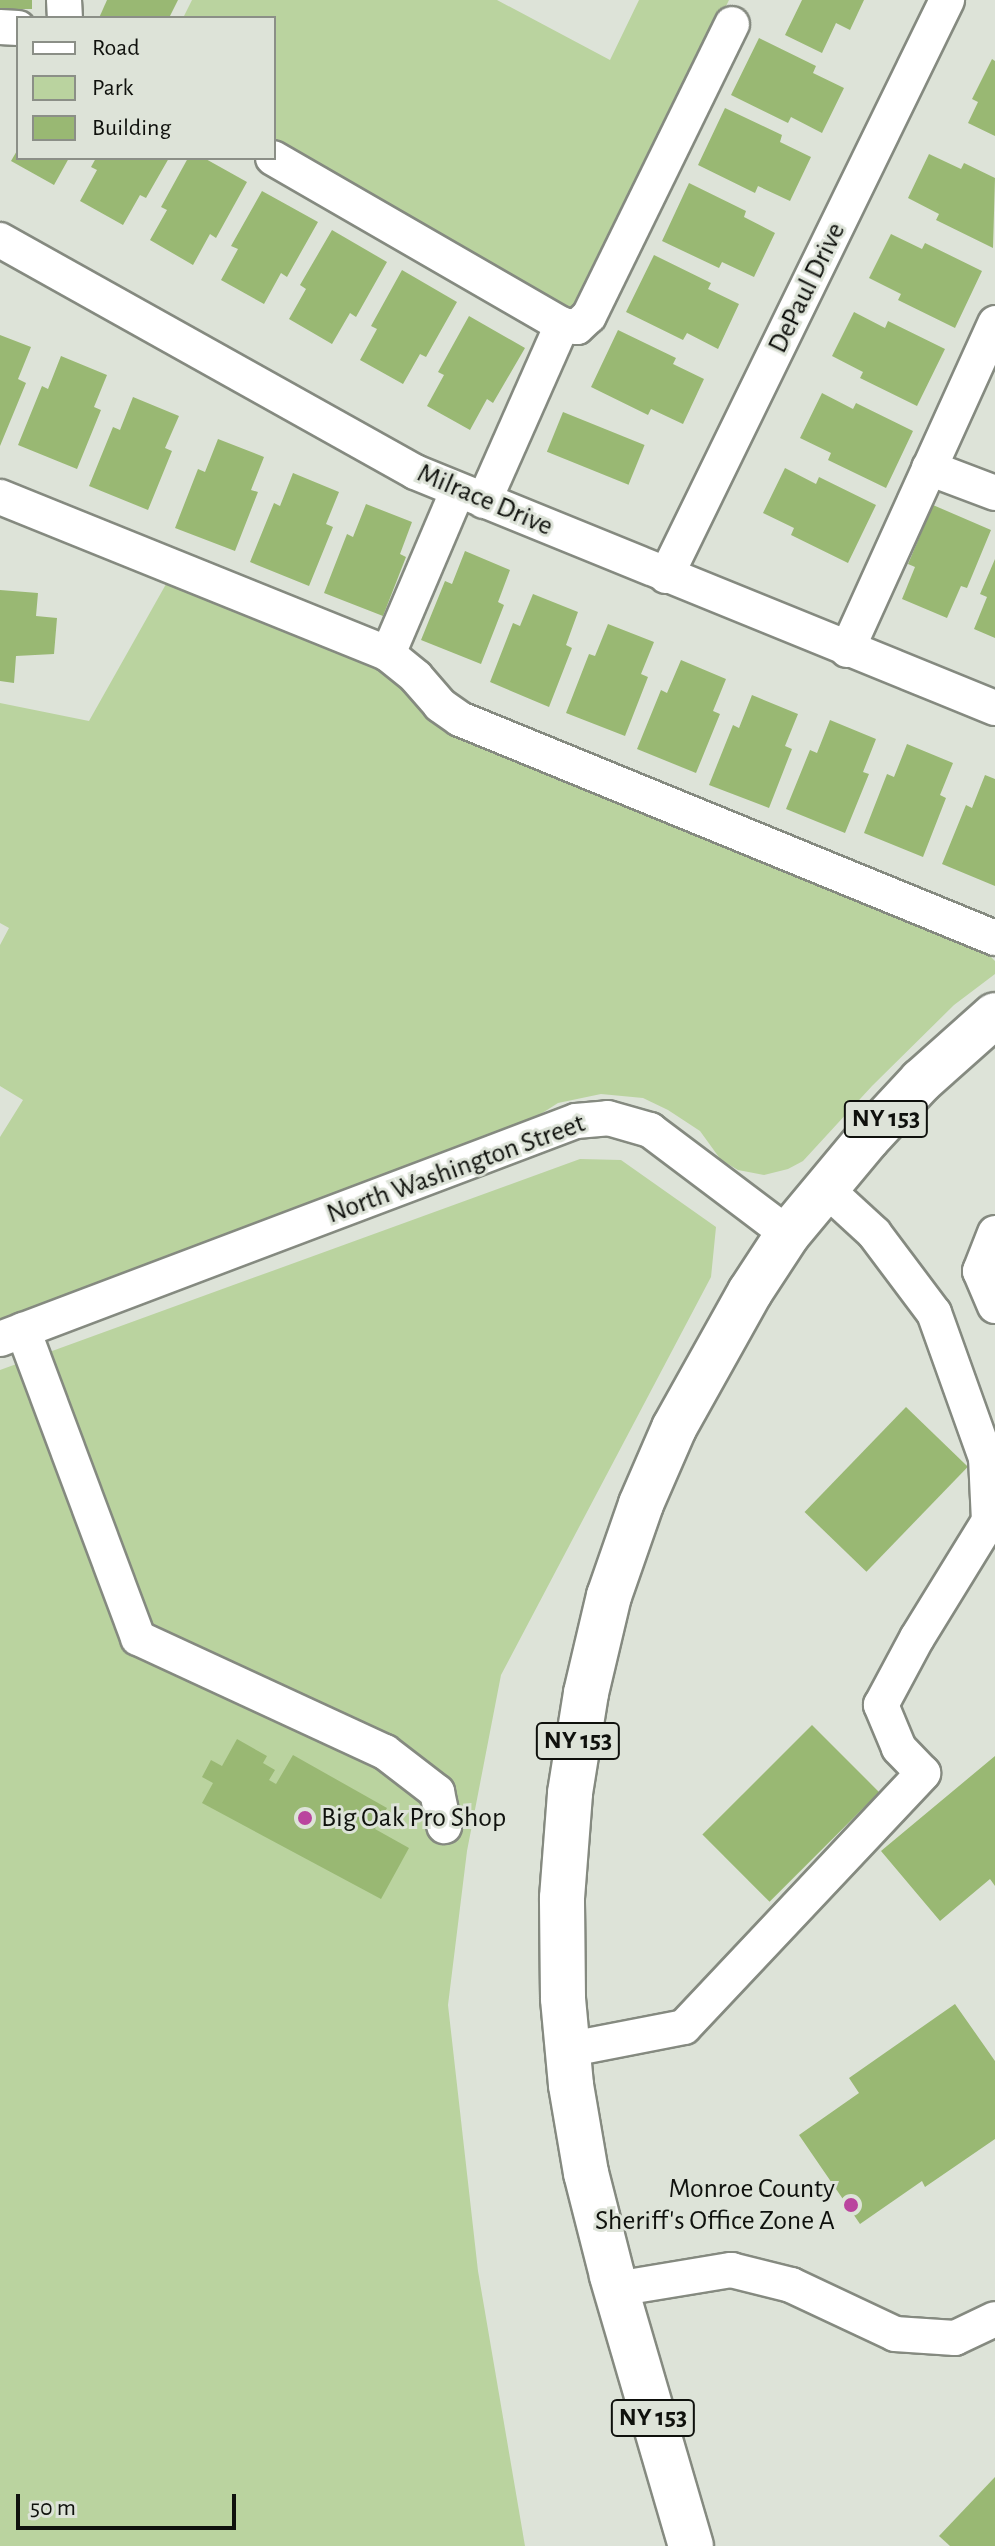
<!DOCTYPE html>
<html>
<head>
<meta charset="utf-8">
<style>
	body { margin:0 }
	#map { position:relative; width:995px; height:2546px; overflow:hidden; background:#dde3d8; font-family:"Alegreya Sans",sans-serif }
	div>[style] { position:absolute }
	.green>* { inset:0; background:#bad39f }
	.building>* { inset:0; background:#99b873; transform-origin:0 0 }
	.roads { filter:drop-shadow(2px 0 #858a80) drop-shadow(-2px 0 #858a80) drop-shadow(0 2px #858a80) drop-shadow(0 -2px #858a80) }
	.minor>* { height:34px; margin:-17px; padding:0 17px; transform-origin:17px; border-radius:17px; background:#fff }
	.major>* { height:44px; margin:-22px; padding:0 22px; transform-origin:22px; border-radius:22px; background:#fff }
	.dots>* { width:22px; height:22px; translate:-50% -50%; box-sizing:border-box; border:4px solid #dde3d8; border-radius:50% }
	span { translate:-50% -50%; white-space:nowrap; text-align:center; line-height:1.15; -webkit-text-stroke:6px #dde3d8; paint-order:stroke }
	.shield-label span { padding:2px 6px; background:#dde3d8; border:2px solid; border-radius:6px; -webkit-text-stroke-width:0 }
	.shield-label { font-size:26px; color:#0f110d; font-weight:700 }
	.street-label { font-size:28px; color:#0f110d }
	.poi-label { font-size:28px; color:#0f110d }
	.left { translate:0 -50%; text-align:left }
	.right { translate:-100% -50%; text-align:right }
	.legend { position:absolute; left:16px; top:16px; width:260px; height:144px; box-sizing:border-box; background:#dde3d8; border:2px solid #8b8f87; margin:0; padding:10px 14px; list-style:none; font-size:24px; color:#0f110d }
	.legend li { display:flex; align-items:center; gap:16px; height:40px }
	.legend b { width:40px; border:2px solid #8b8f87 }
	.scale { position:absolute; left:16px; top:2494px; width:220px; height:36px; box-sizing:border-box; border:4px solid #0f110d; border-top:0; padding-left:10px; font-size:24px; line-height:28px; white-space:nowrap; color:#0f110d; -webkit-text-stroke:6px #dde3d8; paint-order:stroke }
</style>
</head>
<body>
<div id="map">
	<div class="green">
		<div style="clip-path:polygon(192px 0,497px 0,610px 60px,639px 0,729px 0,577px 312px,567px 314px,274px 147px,274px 18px,183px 18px)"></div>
		<div style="clip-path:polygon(170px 577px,362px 655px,985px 951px,995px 961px,995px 974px,954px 1005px,872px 1086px,803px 1161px,788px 1169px,764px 1175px,738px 1170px,721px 1160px,700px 1131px,668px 1110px,643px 1098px,601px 1094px,558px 1103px,522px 1126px,0 1325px,0 1137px,23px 1100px,0 1086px,0 945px,9px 928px,0 923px,0 703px,89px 721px)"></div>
		<div style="clip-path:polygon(580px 1159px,621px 1160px,716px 1227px,711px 1277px,501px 1675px,467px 1851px,448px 2005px,478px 2271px,525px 2546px,0 2546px,0 1370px)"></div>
	</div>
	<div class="building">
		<div style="left:0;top:0;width:32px;height:9px"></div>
		<div style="clip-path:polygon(107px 0,178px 0,169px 18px,99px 18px)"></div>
		<div style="clip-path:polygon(802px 0,864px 0,850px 30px,836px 23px,822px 53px,785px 35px)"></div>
		<div style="clip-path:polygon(759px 38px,816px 66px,813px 73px,844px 88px,822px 133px,791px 117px,788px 123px,731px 95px)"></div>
		<div style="clip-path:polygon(992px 59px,995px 61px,995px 136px,968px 123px,978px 102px,972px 99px)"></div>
		<div style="clip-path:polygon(725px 108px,782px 135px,780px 142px,811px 157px,790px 201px,758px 186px,755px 193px,698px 165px)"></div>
		<div style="clip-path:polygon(18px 149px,18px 158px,69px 158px,54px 185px,11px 161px)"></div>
		<div style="clip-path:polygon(929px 154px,961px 169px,964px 163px,995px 178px,993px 248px,936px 220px,939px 214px,908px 198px)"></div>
		<div style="clip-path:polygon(96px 158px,169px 158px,146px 198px,140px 195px,123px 225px,80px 201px,97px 170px,91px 167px)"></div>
		<div style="clip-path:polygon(188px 158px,204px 158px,247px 182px,216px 238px,210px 234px,193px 265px,150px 240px,167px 210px,161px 207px)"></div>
		<div style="clip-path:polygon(689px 183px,746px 211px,744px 217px,775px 233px,754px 277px,722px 262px,719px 268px,662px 241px)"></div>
		<div style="clip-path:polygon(262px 191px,318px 222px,287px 277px,281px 273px,264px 304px,221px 280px,238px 249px,231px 246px)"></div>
		<div style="clip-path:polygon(332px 230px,387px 262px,356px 317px,350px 313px,332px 344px,289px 319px,306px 289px,300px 285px)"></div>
		<div style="clip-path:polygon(891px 234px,922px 249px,925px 243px,982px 271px,955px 328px,898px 300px,901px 294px,869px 278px)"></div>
		<div style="clip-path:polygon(654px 255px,711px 283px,708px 289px,739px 304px,718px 349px,687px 333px,683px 340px,626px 312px)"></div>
		<div style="clip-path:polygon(402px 270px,457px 302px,426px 357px,420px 354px,403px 384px,360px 360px,377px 329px,371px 326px)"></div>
		<div style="clip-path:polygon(854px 312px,885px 328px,888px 321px,945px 349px,917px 406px,860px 378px,863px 372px,832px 356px)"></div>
		<div style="clip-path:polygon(469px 316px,525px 348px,493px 403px,487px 399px,470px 430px,427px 406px,444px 375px,438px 372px)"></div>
		<div style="clip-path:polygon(618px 330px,676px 358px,673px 364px,704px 379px,683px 424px,651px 409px,648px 415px,591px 387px)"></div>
		<div style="clip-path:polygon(0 335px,31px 347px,18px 379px,26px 383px,0 446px)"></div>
		<div style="clip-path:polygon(61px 356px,107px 375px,94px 407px,101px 410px,77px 469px,18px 445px,42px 386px,48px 389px)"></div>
		<div style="clip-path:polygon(822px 393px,853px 409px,856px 403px,913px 431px,886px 488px,828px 460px,831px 453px,800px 438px)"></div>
		<div style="clip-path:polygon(133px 397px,179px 416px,165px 448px,172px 451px,148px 510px,89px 486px,113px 427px,120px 430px)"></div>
		<div style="left:563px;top:412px;width:88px;height:43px;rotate:22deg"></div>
		<div style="clip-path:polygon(218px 439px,264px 457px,251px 490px,258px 492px,235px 551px,175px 528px,198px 469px,205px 472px)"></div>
		<div style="clip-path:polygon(785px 468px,816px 484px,819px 477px,876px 505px,848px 563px,791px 535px,794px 528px,763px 513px)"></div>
		<div style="clip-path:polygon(293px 473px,339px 492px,326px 524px,333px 527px,309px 586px,250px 562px,274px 503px,280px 506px)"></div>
		<div style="clip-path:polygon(366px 504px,412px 522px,400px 554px,406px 557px,383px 616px,324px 593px,347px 534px,353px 537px)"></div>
		<div style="clip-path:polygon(933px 505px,991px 530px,967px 588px,961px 586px,947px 618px,902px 599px,915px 567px,908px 564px)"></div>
		<div style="clip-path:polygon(465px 551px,510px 570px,498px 602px,504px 605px,481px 664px,421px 640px,445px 581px,452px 584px)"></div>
		<div style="clip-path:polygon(995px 559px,995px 638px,974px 629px,987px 597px,980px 594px)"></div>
		<div style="clip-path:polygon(0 590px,38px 593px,36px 616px,57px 618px,54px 654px,16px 656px,14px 683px,0 681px)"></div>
		<div style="clip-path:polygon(533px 594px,578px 612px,566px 645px,572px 648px,549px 707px,490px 682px,513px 623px,520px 626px)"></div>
		<div style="clip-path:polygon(608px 624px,654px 642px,641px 674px,648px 677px,625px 736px,566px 713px,589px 654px,595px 656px)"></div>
		<div style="clip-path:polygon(681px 660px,726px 679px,713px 711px,720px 714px,696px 773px,637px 749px,661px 690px,667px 693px)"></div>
		<div style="clip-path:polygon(752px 695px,798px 714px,785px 746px,792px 749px,769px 808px,709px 785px,733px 725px,739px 728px)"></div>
		<div style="clip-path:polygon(830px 720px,876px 739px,863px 772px,869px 774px,845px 833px,786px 809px,810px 750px,817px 753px)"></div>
		<div style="clip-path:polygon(907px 744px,953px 763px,940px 795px,946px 798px,923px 857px,864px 833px,887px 774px,894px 777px)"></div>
		<div style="clip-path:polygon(985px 775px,995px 779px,995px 886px,942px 864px,966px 805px,972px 808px)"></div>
		<div style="left:906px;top:1407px;width:86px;height:146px;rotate:44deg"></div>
		<div style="left:812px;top:1725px;width:95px;height:155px;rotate:45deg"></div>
		<div style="clip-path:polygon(237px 1739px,267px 1756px,263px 1763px,275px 1770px,269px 1780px,276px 1784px,293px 1755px,387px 1808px,375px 1829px,409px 1848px,381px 1899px,202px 1803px,213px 1783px,202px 1777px,211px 1760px,222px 1766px)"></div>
		<div style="clip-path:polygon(995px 1756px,995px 1886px,990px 1879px,940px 1921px,881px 1851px)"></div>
		<div style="clip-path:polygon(955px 2004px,995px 2061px,995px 2139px,925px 2187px,922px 2181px,860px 2224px,799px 2135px,859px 2093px,849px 2078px)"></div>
		<div style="clip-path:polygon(995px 2477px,995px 2546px,950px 2546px,939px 2536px)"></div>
	</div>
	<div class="roads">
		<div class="minor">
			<div style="left:64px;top:0;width:18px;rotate:87deg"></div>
			<div style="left:0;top:27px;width:18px;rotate:3deg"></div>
			<div style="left:273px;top:158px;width:334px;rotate:30deg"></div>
			<div style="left:562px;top:325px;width:15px;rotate:8deg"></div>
			<div style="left:577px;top:327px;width:16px;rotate:-43deg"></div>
			<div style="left:589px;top:316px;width:325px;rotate:-63.9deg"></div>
			<div style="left:0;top:240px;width:475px;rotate:29.2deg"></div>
			<div style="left:415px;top:472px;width:626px;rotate:22.14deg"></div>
			<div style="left:929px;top:468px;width:71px;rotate:20.7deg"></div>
			<div style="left:0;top:497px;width:419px;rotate:22deg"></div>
			<div style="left:388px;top:654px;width:36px;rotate:39deg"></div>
			<div style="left:416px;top:677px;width:37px;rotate:49deg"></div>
			<div style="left:440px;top:705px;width:24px;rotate:35deg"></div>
			<div style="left:460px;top:719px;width:578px;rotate:22.26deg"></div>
			<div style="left:484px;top:501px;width:193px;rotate:-66.1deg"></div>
			<div style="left:666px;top:576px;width:641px;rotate:-63.99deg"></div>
			<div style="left:847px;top:650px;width:359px;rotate:-65.6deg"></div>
			<div style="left:388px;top:654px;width:178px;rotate:-66.9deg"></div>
			<div style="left:995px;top:1233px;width:41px;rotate:111.5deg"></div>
			<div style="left:980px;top:1271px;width:38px;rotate:67deg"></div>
			<div style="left:23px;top:1330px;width:329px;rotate:69.5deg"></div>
			<div style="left:138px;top:1638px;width:272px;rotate:24.8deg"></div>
			<div style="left:385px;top:1752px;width:66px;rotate:37.6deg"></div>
			<div style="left:437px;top:1792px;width:35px;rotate:78deg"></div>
			<div style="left:0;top:1339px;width:616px;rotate:-20.73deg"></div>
			<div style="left:576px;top:1121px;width:32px;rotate:-5deg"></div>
			<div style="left:608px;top:1118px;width:44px;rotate:15.9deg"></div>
			<div style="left:650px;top:1130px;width:173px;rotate:37deg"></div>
			<div style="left:566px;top:2050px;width:120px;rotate:-11deg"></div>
			<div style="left:684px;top:2027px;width:349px;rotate:-46.7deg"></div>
			<div style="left:923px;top:1773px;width:35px;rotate:-134deg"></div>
			<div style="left:899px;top:1748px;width:47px;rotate:-112.7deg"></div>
			<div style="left:881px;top:1705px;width:76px;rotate:-61.8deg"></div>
			<div style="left:917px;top:1638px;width:137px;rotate:-58.4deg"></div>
			<div style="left:989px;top:1521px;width:63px;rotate:-92.7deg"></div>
			<div style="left:986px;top:1458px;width:154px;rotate:-109.7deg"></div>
			<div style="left:934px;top:1313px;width:100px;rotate:-126.9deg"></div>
			<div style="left:874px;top:1233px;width:67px;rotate:-137.4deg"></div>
			<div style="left:616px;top:2289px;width:117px;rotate:-9.4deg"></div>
			<div style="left:731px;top:2270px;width:62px;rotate:14deg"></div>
			<div style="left:791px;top:2285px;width:115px;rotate:25.2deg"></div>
			<div style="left:895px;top:2334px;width:60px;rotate:3.8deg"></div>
			<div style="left:955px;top:2338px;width:44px;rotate:-25.4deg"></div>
		</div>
		<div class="major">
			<div style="left:691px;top:2546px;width:282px;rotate:-106.3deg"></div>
			<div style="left:612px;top:2275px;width:105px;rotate:-104.3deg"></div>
			<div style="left:586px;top:2173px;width:89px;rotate:-99.7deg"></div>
			<div style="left:571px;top:2085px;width:87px;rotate:-95.3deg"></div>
			<div style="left:563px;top:1998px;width:100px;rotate:-90.6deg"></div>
			<div style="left:562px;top:1898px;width:105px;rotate:-85.6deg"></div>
			<div style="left:570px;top:1793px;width:101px;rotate:-80.9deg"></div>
			<div style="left:586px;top:1693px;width:100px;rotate:-76.7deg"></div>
			<div style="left:609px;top:1596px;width:97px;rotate:-70.8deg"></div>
			<div style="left:641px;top:1504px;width:83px;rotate:-66.5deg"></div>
			<div style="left:674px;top:1428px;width:156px;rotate:-60.8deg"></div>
			<div style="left:750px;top:1292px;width:69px;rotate:-56.8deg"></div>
			<div style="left:788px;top:1234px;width:125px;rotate:-50.2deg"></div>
			<div style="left:868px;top:1138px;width:78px;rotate:-47.1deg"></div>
			<div style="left:921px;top:1081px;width:99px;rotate:-41.7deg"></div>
		</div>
	</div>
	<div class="dots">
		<div style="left:305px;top:1818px;background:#ba459e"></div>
		<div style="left:851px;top:2205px;background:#ba459e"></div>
	</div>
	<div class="shield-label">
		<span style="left:886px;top:1119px">NY 153</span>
		<span style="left:578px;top:1741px">NY 153</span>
		<span style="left:653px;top:2418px">NY 153</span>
	</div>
	<div class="street-label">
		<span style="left:807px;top:288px;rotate:-64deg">DePaul Drive</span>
		<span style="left:485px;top:500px;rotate:23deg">Milrace Drive</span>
		<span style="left:456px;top:1169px;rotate:-20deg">North Washington Street</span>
	</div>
	<div class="poi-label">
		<span class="left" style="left:321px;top:1818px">Big Oak Pro Shop</span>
		<span class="right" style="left:835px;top:2205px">Monroe County<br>Sheriff's Office Zone A</span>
	</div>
	<ul class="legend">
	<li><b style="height:10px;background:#fff"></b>Road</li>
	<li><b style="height:22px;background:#bad39f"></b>Park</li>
	<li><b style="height:22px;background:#99b873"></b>Building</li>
	</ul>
	<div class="scale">50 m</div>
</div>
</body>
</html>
